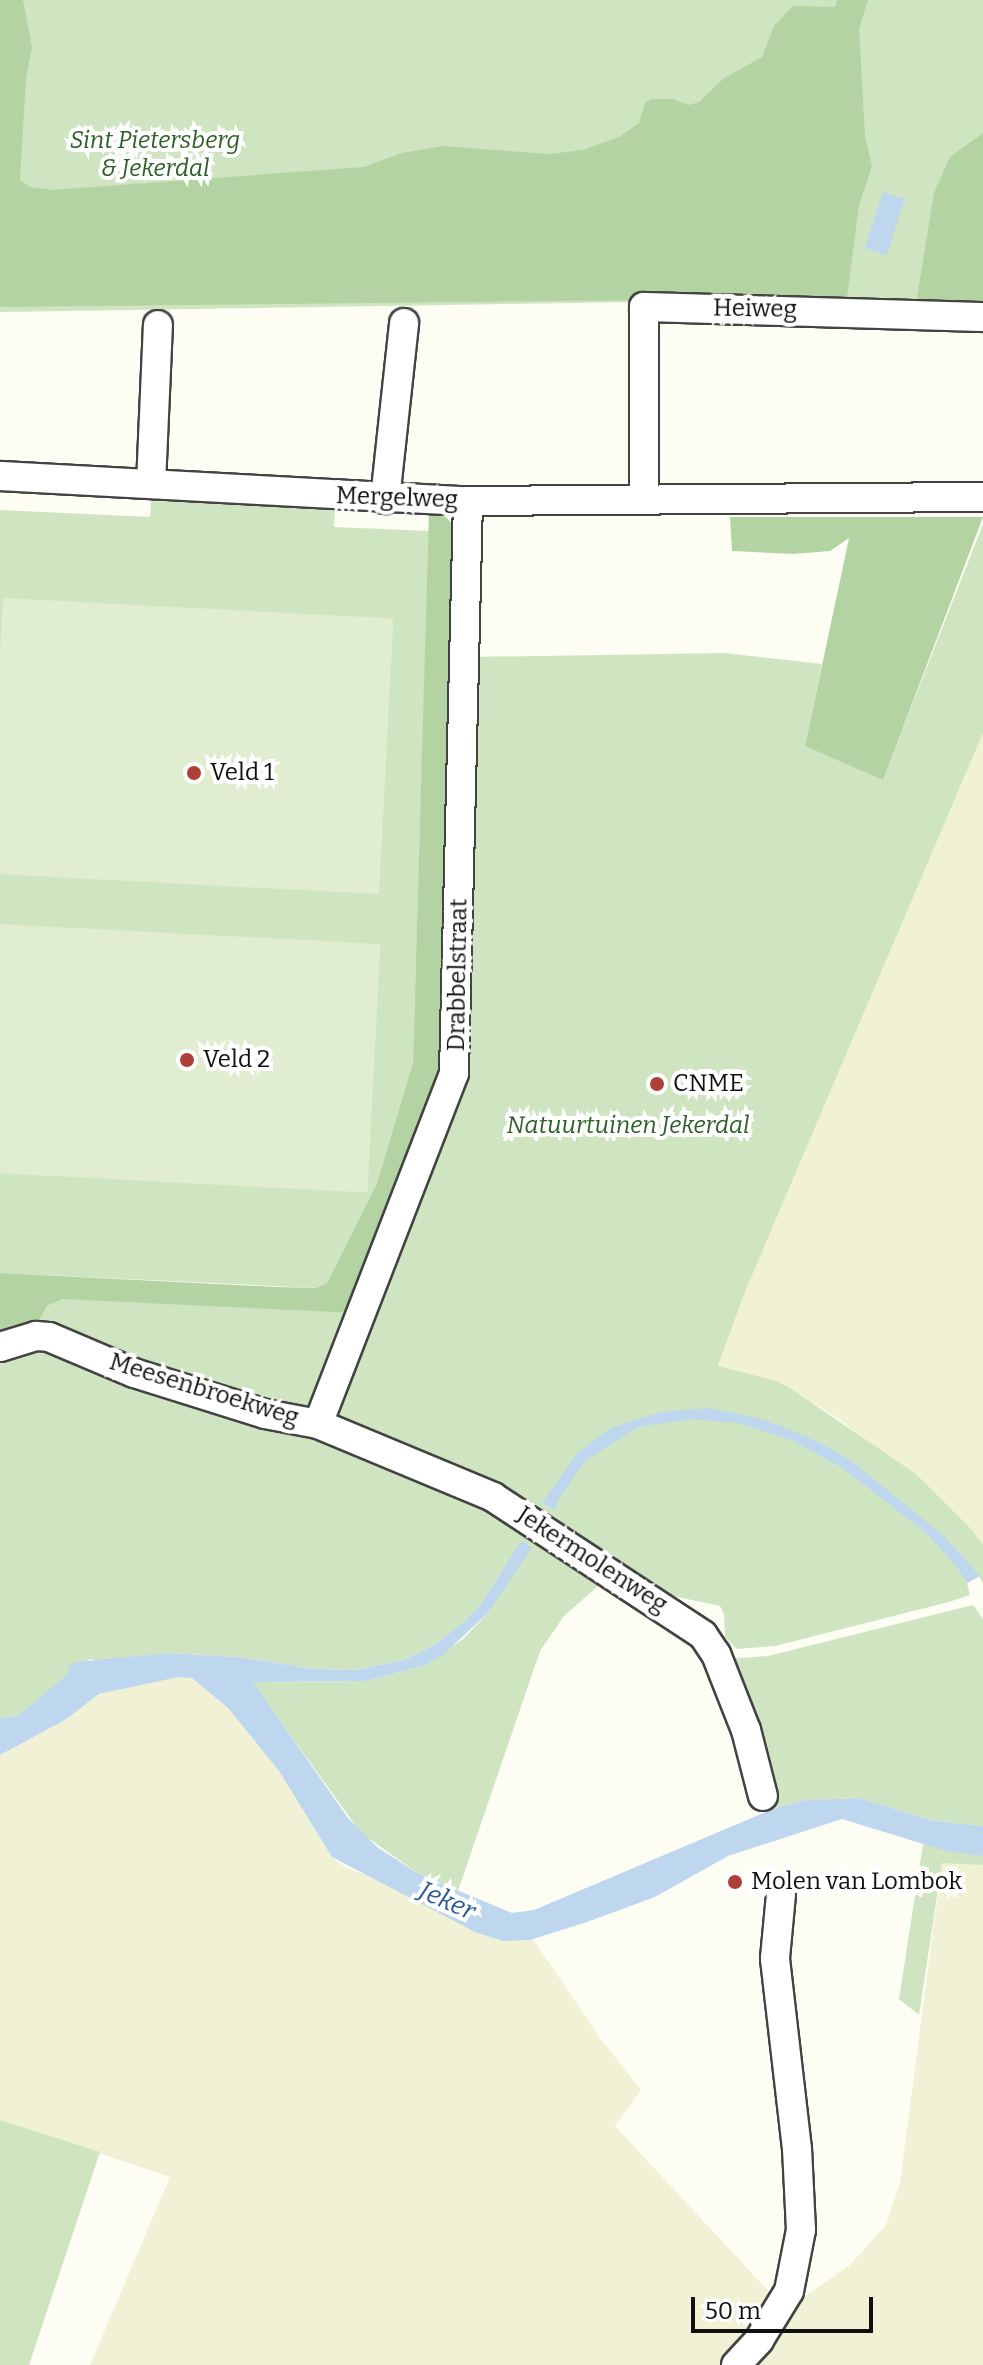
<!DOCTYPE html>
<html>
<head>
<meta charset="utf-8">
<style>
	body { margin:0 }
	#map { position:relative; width:983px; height:2365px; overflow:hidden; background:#fdfdf4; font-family:Bitter,serif }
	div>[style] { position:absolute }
	.farmland>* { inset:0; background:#f1f1d6 }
	.green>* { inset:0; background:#cfe5c1 }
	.forest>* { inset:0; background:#b3d3a2 }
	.pitch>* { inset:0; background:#e0edd1; transform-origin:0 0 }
	.water>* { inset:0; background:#bed7ef; transform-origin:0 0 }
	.roads { filter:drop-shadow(2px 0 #434343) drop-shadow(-2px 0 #434343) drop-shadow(0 2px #434343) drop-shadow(0 -2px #434343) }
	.street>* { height:28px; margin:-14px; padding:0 14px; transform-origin:14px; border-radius:14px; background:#fff }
	.dots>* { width:22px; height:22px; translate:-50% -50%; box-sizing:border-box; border:4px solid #fff; border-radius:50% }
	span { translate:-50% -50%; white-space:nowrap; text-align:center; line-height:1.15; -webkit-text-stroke:8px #fff; paint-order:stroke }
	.park-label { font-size:24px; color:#2d6027; font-style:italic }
	.street-label { font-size:24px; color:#101010 }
	.poi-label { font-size:24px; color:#101010 }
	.left { translate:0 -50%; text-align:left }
	.water-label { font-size:26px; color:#285893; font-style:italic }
	.scale { position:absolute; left:691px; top:2297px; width:182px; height:36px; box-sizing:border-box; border:4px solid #101010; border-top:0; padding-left:10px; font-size:24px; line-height:28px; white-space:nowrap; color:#101010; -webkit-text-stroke:6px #fff; paint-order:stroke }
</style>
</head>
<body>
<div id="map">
	<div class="farmland">
		<div style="clip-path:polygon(983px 733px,983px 1545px,949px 1509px,839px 1419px,777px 1381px,718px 1367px,745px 1292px)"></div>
		<div style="clip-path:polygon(179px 1677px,192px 1678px,228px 1708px,279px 1771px,332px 1857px,345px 1867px,533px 1939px,600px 2038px,641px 2090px,615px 2126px,774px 2297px,724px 2365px,90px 2365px,170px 2177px,0 2120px,0 1755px,65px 1720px,99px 1694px)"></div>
		<div style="clip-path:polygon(942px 1862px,983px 1865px,983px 2365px,744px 2365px,784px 2310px,849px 2266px,886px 2225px,900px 2183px)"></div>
	</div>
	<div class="green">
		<div style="clip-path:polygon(0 0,983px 0,983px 305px,637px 302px,0 312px)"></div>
		<div style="clip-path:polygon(151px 501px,335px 508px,334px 527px,429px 531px,413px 1062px,377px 1183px,327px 1283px,317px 1288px,0 1273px,0 510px,150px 517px)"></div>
		<div style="clip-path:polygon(983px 524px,983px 733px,745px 1292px,718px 1366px,777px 1381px,793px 1390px,916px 1474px,972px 1530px,983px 1545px,983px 1584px,979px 1576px,967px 1583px,970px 1595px,949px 1602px,775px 1646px,737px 1649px,725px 1637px,724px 1614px,720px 1606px,654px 1592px,339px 1421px,336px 1414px,373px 1307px,452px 1119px,463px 1069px,470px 657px,724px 653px,822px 664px,805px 746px,883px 779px)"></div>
		<div style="clip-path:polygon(61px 1299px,155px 1301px,356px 1313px,316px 1400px,304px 1407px,289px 1408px,34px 1331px,47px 1306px)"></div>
		<div style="clip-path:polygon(31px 1344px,268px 1419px,455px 1487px,606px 1579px,564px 1616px,540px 1651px,458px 1891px,419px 1874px,361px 1833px,252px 1682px,366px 1681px,423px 1666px,463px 1639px,489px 1612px,531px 1547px,521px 1542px,481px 1604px,466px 1620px,434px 1645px,404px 1660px,356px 1670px,313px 1669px,240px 1657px,169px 1653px,101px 1662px,90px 1659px,19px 1715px,0 1718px,0 1356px)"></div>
		<div style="clip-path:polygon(973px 1605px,983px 1619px,983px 1826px,934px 1821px,859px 1798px,807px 1800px,775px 1808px,758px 1746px,726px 1659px,768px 1656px)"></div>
		<div style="clip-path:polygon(923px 1844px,983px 1856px,983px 1865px,942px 1863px,919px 2015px,899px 1999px)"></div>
		<div style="clip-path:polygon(0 2120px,100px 2152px,29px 2365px,0 2365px)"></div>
	</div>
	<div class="forest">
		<div style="clip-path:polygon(0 0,23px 0,32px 47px,26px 78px,20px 180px,30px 187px,52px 190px,364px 167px,402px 153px,443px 146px,549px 154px,583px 150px,619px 137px,639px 123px,645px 103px,652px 99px,673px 99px,689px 105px,699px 102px,724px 78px,762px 57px,774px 26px,793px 6px,835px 7px,837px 0,868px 0,859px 29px,865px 136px,872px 166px,859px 205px,847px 298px,0 307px)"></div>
		<div style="clip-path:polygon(983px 133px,983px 302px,916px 304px,934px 193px,950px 157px)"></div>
		<div style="clip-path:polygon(429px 511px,447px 518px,455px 528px,450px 1044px,356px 1313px,62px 1299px,47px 1306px,34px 1331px,0 1338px,0 1273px,278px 1287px,316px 1288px,327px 1283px,377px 1183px,413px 1062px)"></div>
		<div style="clip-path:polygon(730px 517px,983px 517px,883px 780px,805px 746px,849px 538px,830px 551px,793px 554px,732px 551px)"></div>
	</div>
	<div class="pitch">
		<div style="left:3px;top:598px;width:391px;height:276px;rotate:3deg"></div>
		<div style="left:0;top:924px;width:381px;height:249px;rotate:3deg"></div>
	</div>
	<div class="water">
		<div style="left:883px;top:192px;width:23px;height:59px;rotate:18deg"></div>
		<div style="clip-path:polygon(710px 1408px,765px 1420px,815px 1440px,850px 1460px,943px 1535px,980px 1576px,967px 1583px,957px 1567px,925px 1532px,841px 1467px,793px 1441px,738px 1423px,690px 1419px,638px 1427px,585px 1461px,558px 1500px,555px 1510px,542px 1503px,578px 1452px,611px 1428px,661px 1412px)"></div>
		<div style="clip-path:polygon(521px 1541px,532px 1547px,489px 1612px,443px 1655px,423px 1666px,366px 1681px,253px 1682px,348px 1818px,377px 1847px,419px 1874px,512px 1913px,534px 1910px,775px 1808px,807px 1800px,859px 1798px,934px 1821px,983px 1826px,983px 1856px,946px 1851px,842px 1819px,728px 1856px,655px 1897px,587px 1922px,530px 1940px,504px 1941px,477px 1933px,332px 1857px,279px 1771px,228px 1708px,192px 1678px,179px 1677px,99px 1694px,65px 1720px,0 1755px,0 1718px,19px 1715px,68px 1674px,68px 1666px,77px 1662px,169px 1653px,240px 1657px,313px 1669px,356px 1670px,404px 1660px,434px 1645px,466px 1620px,481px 1604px)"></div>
	</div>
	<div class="roads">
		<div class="street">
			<div style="left:0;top:476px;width:469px;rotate:3.1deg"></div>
			<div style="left:468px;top:501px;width:515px;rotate:-0.45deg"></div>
			<div style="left:151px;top:484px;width:159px;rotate:-87.5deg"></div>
			<div style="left:385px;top:499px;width:177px;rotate:-83.8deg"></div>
			<div style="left:644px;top:500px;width:193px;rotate:-90deg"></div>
			<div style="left:644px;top:307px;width:339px;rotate:1.7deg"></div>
			<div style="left:0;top:1347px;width:38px;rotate:-17deg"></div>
			<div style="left:36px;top:1336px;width:13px;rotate:4deg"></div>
			<div style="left:49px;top:1337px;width:92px;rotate:23deg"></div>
			<div style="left:134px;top:1373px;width:137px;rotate:17.4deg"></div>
			<div style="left:265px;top:1414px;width:54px;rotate:10.7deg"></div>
			<div style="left:318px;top:1424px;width:190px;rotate:22.6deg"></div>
			<div style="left:493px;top:1497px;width:251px;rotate:33.3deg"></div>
			<div style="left:703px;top:1635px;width:23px;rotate:56deg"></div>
			<div style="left:716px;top:1654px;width:82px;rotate:68.5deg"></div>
			<div style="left:746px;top:1730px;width:68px;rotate:75.6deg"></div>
			<div style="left:318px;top:1424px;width:376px;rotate:-68.8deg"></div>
			<div style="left:454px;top:1073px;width:572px;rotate:-88.6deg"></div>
			<div style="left:736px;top:2365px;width:34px;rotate:-47deg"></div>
			<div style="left:759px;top:2340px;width:57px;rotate:-58.5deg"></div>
			<div style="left:789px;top:2291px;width:62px;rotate:-78.9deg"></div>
			<div style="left:801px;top:2230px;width:81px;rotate:-92.8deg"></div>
			<div style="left:797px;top:2149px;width:192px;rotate:-96.6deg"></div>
			<div style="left:775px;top:1958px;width:63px;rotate:-84.6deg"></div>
		</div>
	</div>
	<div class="dots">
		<div style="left:194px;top:773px;background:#af4038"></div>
		<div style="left:187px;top:1060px;background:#af4038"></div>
		<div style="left:657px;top:1084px;background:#af4038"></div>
		<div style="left:735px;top:1882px;background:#af4038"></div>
	</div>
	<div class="park-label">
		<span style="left:155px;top:155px">Sint Pietersberg<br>&amp; Jekerdal</span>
		<span style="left:628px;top:1126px">Natuurtuinen Jekerdal</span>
	</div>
	<div class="street-label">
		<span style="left:755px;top:309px;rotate:1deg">Heiweg</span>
		<span style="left:397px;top:498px;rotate:2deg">Mergelweg</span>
		<span style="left:458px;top:975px;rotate:-89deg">Drabbelstraat</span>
		<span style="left:204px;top:1390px;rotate:17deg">Meesenbroekweg</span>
		<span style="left:592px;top:1560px;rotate:33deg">Jekermolenweg</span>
	</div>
	<div class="poi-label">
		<span class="left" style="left:210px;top:773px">Veld 1</span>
		<span class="left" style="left:203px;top:1060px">Veld 2</span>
		<span class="left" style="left:673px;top:1084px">CNME</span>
		<span class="left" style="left:751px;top:1882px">Molen van Lombok</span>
	</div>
	<div class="water-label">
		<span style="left:447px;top:1901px;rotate:24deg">Jeker</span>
	</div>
	<div class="scale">50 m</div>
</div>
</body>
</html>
